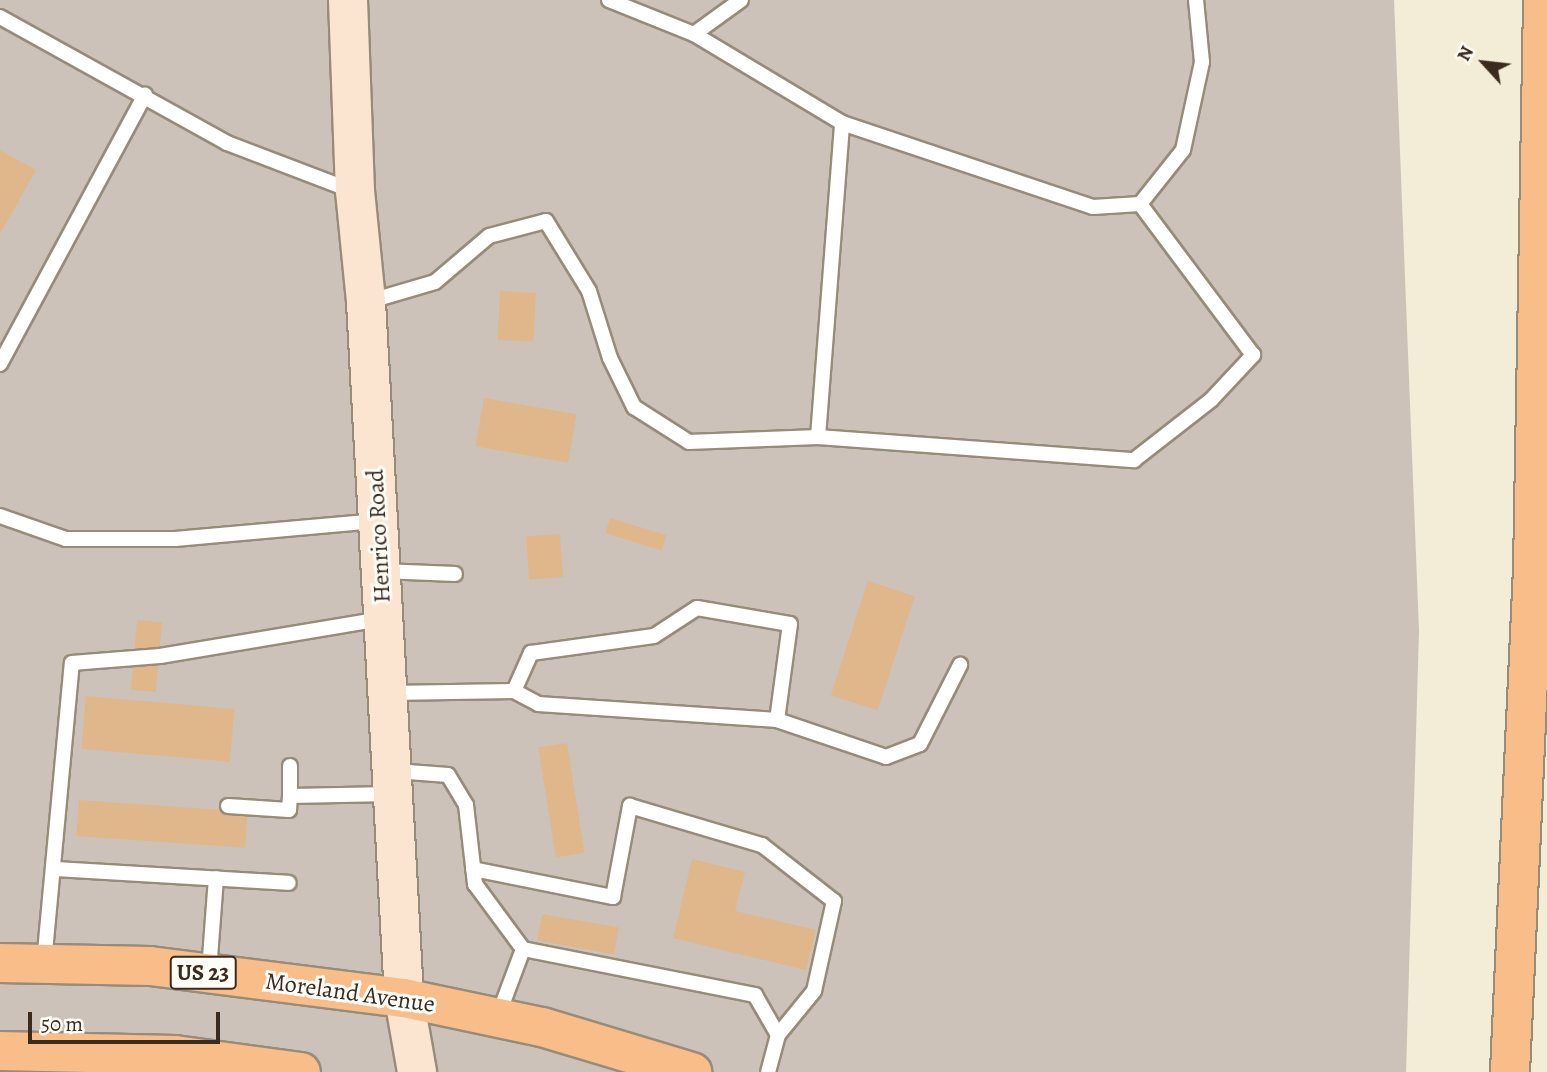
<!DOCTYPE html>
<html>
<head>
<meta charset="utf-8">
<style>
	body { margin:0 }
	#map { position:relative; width:1547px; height:1072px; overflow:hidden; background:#f3ecd6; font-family:Alegreya,serif }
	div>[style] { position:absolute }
	.industrial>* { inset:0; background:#ccc2b9 }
	.building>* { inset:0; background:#dfb78b; transform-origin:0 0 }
	.roads { filter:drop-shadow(2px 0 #978b7a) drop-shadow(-2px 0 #978b7a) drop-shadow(0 2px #978b7a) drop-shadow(0 -2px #978b7a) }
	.lane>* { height:14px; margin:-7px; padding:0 7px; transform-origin:7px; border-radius:7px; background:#fff }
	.secondary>* { height:38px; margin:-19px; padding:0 19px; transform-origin:19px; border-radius:19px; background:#fce5d0 }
	.highway>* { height:38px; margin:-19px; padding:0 19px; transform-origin:19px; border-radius:19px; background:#f8bd89 }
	span { translate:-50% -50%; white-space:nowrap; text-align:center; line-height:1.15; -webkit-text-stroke:6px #fdfcf7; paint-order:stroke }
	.shield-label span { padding:2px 5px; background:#fdfcf7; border:2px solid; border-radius:5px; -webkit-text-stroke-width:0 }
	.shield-label { font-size:23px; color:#3b2a1e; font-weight:700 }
	.street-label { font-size:24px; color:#3b2a1e }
	.north { position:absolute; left:1449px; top:28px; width:70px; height:70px; -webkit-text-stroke:5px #fdfcf7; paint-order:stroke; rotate:297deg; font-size:19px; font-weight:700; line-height:28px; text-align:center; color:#3b2a1e }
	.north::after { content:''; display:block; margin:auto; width:24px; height:32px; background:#3b2a1e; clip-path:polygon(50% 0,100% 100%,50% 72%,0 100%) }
	.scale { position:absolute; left:28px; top:1012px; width:192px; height:32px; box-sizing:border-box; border:4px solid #3b2a1e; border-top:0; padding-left:9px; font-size:21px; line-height:24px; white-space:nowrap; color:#3b2a1e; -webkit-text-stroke:5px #fdfcf7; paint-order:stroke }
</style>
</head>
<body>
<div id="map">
	<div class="industrial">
		<div style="clip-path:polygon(0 0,1394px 0,1419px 631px,1406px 1072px,0 1072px)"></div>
	</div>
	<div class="building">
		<div style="clip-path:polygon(0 150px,36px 170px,0 234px)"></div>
		<div style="left:500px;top:291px;width:36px;height:49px;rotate:3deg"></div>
		<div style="left:484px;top:398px;width:94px;height:49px;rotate:10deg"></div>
		<div style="left:610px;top:518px;width:59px;height:16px;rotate:17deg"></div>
		<div style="left:560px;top:534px;width:43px;height:34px;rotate:86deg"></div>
		<div style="left:868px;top:581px;width:49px;height:120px;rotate:18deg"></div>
		<div style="left:137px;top:620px;width:25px;height:70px;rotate:5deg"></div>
		<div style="left:86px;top:696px;width:149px;height:53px;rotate:5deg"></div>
		<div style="left:567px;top:743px;width:111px;height:29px;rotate:81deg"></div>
		<div style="left:79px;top:800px;width:169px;height:36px;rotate:4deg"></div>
		<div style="clip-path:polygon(692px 859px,745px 872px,735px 911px,816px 930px,806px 970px,673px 938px)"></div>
		<div style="left:542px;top:914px;width:78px;height:27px;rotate:10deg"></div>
	</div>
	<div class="roads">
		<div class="lane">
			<div style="left:609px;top:0;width:92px;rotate:21.8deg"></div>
			<div style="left:694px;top:34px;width:58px;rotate:-35.9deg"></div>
			<div style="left:0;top:17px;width:260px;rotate:29deg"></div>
			<div style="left:227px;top:143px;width:135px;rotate:20.9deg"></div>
			<div style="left:694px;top:34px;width:173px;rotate:31deg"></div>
			<div style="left:367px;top:302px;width:71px;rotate:-16.4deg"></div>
			<div style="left:435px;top:282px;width:71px;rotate:-40.4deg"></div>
			<div style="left:489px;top:236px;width:59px;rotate:-14.7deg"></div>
			<div style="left:546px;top:221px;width:82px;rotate:58.4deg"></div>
			<div style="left:589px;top:291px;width:70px;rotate:72.6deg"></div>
			<div style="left:610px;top:358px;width:55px;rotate:63.9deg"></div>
			<div style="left:634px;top:407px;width:65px;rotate:32.5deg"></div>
			<div style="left:689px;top:442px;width:129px;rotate:-2.2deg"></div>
			<div style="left:818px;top:437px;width:315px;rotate:-85.6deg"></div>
			<div style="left:842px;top:123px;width:265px;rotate:18.5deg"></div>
			<div style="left:1093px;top:207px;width:47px;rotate:-3.7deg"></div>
			<div style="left:1140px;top:204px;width:69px;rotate:-51.5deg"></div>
			<div style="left:1183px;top:150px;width:90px;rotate:-77.8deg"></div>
			<div style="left:1202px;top:62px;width:62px;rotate:-95.5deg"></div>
			<div style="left:0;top:364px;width:306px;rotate:-61.7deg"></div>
			<div style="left:818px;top:437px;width:317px;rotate:4.2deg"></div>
			<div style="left:1134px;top:460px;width:98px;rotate:-37.9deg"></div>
			<div style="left:1211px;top:400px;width:62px;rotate:-47deg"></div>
			<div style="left:1253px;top:355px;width:189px;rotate:-126.8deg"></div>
			<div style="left:0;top:516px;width:70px;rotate:19.2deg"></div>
			<div style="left:66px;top:539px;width:109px"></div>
			<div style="left:175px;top:539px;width:201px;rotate:-5.1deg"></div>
			<div style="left:382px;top:571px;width:73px;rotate:2.4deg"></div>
			<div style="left:514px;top:691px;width:42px;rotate:-65.9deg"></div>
			<div style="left:531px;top:653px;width:124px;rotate:-7.9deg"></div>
			<div style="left:654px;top:636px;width:51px;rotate:-33.1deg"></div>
			<div style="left:697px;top:608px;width:94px;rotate:9.8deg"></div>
			<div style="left:790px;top:624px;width:97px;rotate:97.7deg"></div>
			<div style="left:389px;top:693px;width:125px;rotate:-0.9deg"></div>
			<div style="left:514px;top:691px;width:27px;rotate:28deg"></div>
			<div style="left:538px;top:704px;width:240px;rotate:3.8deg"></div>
			<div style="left:777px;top:720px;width:115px;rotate:18.7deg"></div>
			<div style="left:886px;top:757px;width:36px;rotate:-21deg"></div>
			<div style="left:920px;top:744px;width:89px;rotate:-63.1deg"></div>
			<div style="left:290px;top:766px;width:30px;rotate:90deg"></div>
			<div style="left:395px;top:771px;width:53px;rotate:4.3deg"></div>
			<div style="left:448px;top:775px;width:35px;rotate:59deg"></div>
			<div style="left:466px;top:805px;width:80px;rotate:83.5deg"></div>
			<div style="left:475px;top:884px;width:81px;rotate:53.6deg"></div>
			<div style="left:523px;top:949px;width:237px;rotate:11.2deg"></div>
			<div style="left:755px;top:995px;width:46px;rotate:60.1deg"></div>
			<div style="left:778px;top:1035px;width:38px;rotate:105deg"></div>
			<div style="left:228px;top:806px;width:61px;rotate:3.8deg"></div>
			<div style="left:289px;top:810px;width:14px;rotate:-86deg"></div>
			<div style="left:290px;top:796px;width:101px;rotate:-1.1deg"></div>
			<div style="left:54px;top:869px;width:235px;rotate:3.4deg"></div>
			<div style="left:473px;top:869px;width:143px;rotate:11.3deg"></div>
			<div style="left:613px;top:897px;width:93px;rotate:-79.4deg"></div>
			<div style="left:630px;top:806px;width:138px;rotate:16.5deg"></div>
			<div style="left:762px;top:845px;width:91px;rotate:37.9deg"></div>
			<div style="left:834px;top:901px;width:92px;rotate:102.5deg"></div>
			<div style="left:814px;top:991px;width:57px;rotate:129.3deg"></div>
			<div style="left:44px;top:963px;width:301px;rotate:-84.7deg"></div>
			<div style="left:72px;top:663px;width:88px;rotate:-4.5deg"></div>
			<div style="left:160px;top:656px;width:225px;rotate:-9.5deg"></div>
			<div style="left:209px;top:971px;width:93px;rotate:-85.7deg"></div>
			<div style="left:498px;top:1016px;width:72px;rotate:-69.5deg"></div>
		</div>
		<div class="secondary">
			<div style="left:348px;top:0;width:191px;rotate:87.9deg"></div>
			<div style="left:355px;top:191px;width:112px;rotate:84.3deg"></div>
			<div style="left:366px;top:302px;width:697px;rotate:86.87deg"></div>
			<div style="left:404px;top:998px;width:75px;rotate:80deg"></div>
		</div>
		<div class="highway">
			<div style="left:0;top:963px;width:150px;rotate:1.1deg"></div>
			<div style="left:150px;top:966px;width:256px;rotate:7.2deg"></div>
			<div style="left:404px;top:998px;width:141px;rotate:11.9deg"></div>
			<div style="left:542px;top:1027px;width:157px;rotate:16.7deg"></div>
			<div style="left:0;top:1051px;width:175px;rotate:1.3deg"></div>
			<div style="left:175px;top:1055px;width:127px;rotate:7.7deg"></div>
			<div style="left:1510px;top:1072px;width:504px;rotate:-87.38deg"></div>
			<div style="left:1533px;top:569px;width:569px;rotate:-88.99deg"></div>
		</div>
	</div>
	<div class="shield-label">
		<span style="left:203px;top:973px">US 23</span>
	</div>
	<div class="street-label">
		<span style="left:379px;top:536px;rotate:-93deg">Henrico Road</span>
		<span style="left:350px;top:993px;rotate:8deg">Moreland Avenue</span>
	</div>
	<div class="north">N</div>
	<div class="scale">50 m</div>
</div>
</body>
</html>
